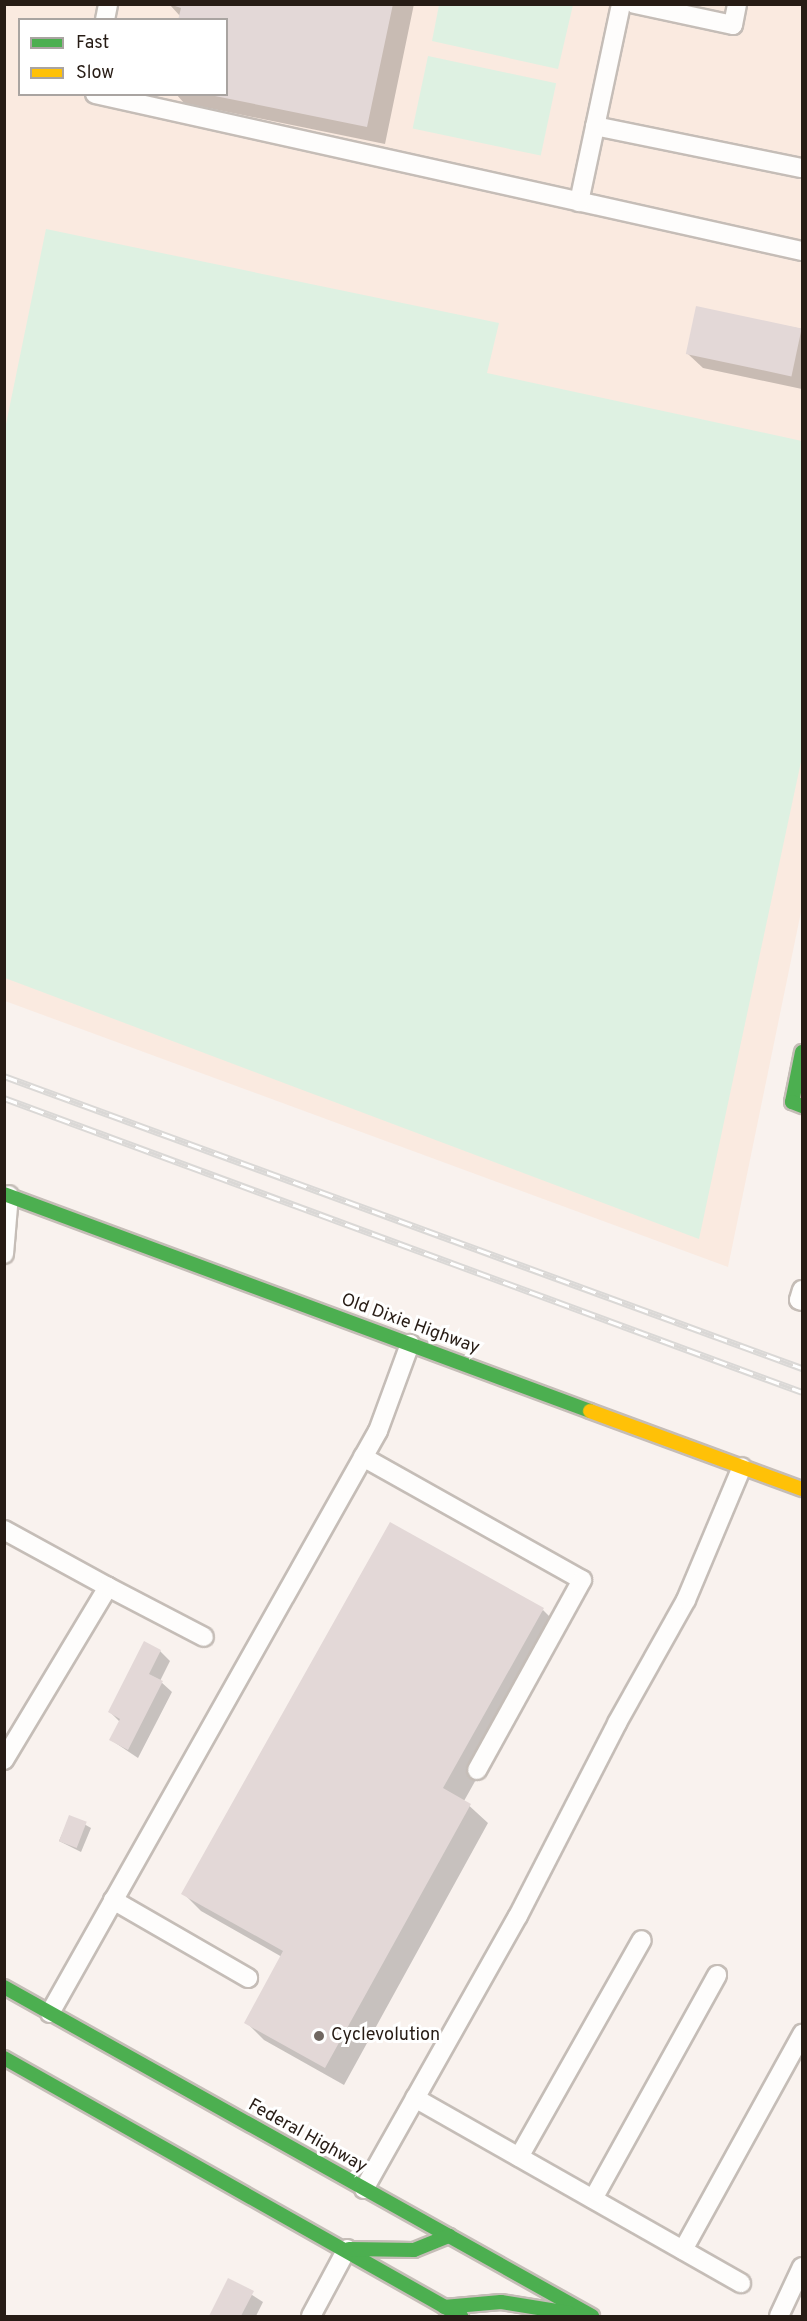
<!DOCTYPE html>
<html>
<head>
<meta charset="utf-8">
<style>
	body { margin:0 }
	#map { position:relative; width:807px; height:2321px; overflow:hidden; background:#f9f2ee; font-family:Overpass,sans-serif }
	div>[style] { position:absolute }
	.built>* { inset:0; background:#faeae0 }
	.green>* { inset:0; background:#def1e2; transform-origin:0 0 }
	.shadow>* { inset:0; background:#0003 }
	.building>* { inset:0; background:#e3d8d7; transform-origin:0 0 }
	.roads { filter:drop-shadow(2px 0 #c5bdb7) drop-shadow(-2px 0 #c5bdb7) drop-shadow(0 2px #c5bdb7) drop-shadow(0 -2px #c5bdb7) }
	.lane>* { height:18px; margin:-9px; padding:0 9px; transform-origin:9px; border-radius:9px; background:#fefdfc }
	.fast>* { height:14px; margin:-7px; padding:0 7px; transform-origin:7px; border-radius:7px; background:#4caf50 }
	.slow>* { height:14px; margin:-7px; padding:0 7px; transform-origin:7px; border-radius:7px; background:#ffc107 }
	.rail>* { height:7px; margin-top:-3.5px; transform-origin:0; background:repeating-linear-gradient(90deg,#fff 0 14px,#dad8d6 0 28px); box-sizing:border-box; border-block:2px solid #dad8d6 }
	.dots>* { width:16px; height:16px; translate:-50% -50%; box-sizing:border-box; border:3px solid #fff; border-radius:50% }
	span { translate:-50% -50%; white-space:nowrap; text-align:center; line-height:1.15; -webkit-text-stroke:6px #fff; paint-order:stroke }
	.street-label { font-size:18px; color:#271c15 }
	.poi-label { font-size:18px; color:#271c15 }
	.left { translate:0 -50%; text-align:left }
	.frame { position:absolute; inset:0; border:6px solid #271c15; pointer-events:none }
	.legend { position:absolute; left:18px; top:18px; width:210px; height:78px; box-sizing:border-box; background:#fff; border:2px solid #a9a4a1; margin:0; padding:8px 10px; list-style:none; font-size:18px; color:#271c15 }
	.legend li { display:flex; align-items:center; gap:12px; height:30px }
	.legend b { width:30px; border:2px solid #a9a4a1 }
</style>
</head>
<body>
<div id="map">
	<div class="built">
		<div style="clip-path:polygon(evenodd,4px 5px,802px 5px,802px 907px,728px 1267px,5px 1001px,4px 5px,20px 20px,226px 20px,226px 94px,20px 94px,20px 20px)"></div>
	</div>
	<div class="green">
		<div style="clip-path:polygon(439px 5px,573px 5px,558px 69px,432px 41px)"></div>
		<div style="left:428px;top:56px;width:131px;height:74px;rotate:12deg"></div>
		<div style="clip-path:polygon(46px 229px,499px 323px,487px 373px,802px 441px,802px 757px,699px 1239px,5px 978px,5px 429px)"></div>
	</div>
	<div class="shadow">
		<div style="clip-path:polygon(414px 4px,385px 144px,184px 103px,176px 94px,226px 94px,226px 20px,180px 16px,170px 5px)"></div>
		<div style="clip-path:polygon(697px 308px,802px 329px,802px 389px,703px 368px,688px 354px)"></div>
		<div style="clip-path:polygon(543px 1610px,561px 1628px,464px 1801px,488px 1823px,344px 2085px,264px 2040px,246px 2022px,282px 1957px,201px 1911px,183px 1893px)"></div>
		<div style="clip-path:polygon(160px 1651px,170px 1661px,160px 1681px,172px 1692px,138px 1758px,111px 1740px,120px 1722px,110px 1712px)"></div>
		<div style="clip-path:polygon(70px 1816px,91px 1828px,81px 1852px,59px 1841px)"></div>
		<div style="clip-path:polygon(229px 2280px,263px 2302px,256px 2316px,211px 2316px)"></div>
	</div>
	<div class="building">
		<div style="clip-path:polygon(169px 4px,393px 4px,367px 127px,215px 96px,226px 94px,226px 20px,178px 20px,181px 8px)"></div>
		<div style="left:696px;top:306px;width:108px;height:49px;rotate:12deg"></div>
		<div style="clip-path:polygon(390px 1522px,544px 1608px,443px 1788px,471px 1804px,325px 2068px,244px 2023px,283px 1951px,181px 1894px)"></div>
		<div style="clip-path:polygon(144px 1641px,161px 1650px,149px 1674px,163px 1681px,128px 1750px,109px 1740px,120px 1719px,108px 1712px)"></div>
		<div style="left:69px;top:1815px;width:19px;height:28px;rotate:21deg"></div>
		<div style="clip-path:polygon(228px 2278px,254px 2291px,241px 2316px,209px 2316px)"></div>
	</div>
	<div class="roads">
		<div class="lane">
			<div style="left:635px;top:4px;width:100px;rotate:12.1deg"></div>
			<div style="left:733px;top:25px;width:21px;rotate:-79deg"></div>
			<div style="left:105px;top:20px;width:16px;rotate:-79deg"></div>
			<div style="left:95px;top:94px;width:724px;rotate:12.52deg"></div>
			<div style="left:595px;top:126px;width:211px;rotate:11.5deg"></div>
			<div style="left:579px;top:202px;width:202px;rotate:-78deg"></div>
			<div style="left:4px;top:1254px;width:59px;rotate:-85.2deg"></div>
			<div style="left:802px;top:1290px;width:10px;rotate:107deg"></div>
			<div style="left:799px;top:1300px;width:3px;rotate:18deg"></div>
			<div style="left:363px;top:1457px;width:251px;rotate:29.3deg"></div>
			<div style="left:582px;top:1580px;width:217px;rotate:118.9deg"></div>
			<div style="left:4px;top:1530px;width:119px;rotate:28.7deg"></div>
			<div style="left:4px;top:1760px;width:202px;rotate:-59deg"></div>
			<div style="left:108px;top:1587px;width:108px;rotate:27.5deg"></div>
			<div style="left:113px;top:1900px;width:156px;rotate:30deg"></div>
			<div style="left:50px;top:2013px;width:668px;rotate:-60.6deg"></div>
			<div style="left:378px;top:1431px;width:93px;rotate:-69.8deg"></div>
			<div style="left:415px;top:2098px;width:375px;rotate:29.6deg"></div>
			<div style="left:519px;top:2157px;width:249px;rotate:-60.5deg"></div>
			<div style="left:364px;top:2189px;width:313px;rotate:-60.6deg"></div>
			<div style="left:518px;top:1916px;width:217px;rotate:-62.8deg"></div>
			<div style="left:617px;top:1723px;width:141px;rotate:-60.7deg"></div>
			<div style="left:686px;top:1600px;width:144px;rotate:-67.2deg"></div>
			<div style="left:593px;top:2199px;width:256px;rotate:-61deg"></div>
			<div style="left:683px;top:2250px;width:247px;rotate:-61.1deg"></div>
			<div style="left:311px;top:2316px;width:76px;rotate:-61.8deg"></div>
			<div style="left:779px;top:2316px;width:54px;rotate:-64.9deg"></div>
		</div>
		<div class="fast">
			<div style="left:802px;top:1052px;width:51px;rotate:101.3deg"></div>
			<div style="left:792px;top:1102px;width:11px;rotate:22deg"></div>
			<div style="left:4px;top:1194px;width:625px;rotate:20.32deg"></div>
			<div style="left:4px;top:1987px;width:674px;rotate:29.23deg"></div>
			<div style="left:4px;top:2058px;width:525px;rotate:29.45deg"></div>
			<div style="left:349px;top:2249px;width:65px;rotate:0.9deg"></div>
			<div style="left:414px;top:2250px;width:38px;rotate:-22deg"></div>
			<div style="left:444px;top:2307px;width:57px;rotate:-5deg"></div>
			<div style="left:501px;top:2302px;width:69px;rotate:9.2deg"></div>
		</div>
		<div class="slow">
			<div style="left:590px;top:1411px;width:226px;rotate:20.2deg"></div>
		</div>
	</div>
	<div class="rail">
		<div style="left:4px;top:1076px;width:850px;rotate:20.1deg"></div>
		<div style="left:4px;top:1098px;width:850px;rotate:20.22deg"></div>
	</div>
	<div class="dots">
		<div style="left:319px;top:2036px;background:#706761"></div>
	</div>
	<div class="street-label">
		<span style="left:410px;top:1325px;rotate:20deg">Old Dixie Highway</span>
		<span style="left:307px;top:2137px;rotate:29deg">Federal Highway</span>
	</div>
	<div class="poi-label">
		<span class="left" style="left:331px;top:2036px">Cyclevolution</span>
	</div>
	<div class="frame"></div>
	<ul class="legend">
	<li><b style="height:8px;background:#4caf50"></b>Fast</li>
	<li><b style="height:8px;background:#ffc107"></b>Slow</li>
	</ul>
</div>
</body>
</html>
